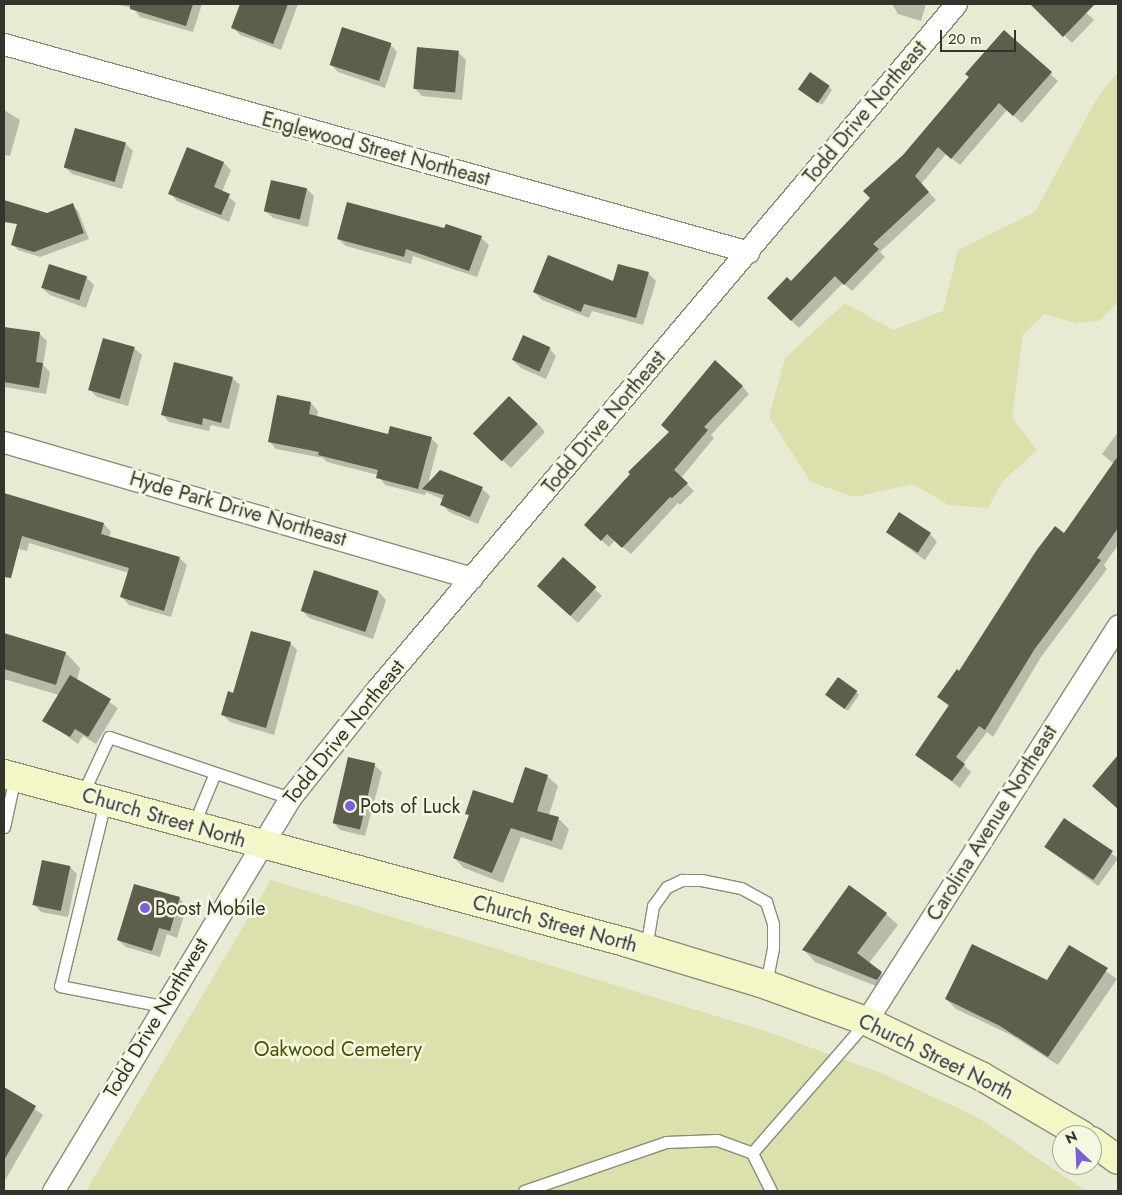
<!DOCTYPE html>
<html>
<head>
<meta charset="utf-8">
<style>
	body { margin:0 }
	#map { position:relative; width:1122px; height:1195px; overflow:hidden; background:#e8ead4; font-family:Jost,sans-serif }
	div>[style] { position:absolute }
	.green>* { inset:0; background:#dbe0ac }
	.shadow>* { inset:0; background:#0003; transform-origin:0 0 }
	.building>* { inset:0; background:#5d5f4c; transform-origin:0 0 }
	.roads { filter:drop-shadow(1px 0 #8a8c78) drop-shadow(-1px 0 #8a8c78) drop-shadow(0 1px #8a8c78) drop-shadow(0 -1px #8a8c78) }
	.service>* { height:11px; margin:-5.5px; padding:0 5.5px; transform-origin:5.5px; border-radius:5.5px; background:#fff }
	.minor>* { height:21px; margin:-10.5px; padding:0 10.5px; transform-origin:10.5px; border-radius:10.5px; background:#fff }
	.secondary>* { height:28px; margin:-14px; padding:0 14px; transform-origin:14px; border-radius:14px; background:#f4f6c7 }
	.dots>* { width:14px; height:14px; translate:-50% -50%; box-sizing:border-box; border:2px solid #f5f8e1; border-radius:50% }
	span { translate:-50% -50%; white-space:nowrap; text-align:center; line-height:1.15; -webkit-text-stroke:5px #f5f8e1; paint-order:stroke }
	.street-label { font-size:20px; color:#33342c }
	.poi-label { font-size:20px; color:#33342c }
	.left { translate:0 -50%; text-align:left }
	.park-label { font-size:20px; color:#4b4f00 }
	.frame { position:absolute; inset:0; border:5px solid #33342c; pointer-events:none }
	.north { position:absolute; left:1052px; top:1125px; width:50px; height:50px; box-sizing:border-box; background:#f5f8e1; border:1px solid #a7aa99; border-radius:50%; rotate:335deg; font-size:14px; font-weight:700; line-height:20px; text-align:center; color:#33342c }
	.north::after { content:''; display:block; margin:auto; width:18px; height:22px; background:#7f5dd7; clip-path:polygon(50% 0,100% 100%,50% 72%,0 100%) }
	.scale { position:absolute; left:940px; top:30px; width:76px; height:22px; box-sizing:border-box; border:2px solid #33342c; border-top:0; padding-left:6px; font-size:15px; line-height:18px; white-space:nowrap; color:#33342c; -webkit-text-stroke:4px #f5f8e1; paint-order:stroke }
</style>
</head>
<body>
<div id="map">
	<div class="green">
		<div style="clip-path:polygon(1118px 72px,1118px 302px,1099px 321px,1075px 323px,1044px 314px,1023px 334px,1012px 418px,1037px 450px,1002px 482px,988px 508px,949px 505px,913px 484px,854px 497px,811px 482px,769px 417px,785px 358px,845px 303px,893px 330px,943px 311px,958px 250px,1035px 212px,1096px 100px)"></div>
		<div style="clip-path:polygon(271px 880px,768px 1032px,881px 1073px,975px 1116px,1086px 1191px,86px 1191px)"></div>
	</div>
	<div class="shadow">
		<div style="clip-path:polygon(113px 4px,202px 4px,193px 32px,140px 17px,133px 8px)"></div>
		<div style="clip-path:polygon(242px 4px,298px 4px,281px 50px,240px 35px,233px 27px)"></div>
		<div style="clip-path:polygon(892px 4px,926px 4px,921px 21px,898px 14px)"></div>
		<div style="clip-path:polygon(1032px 4px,1077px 4px,1094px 20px,1072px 43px)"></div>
		<div style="clip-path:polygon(1004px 32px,1058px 81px,1022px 123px,1007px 110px,960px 165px,946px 154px,921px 184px,936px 200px,880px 252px,885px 257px,852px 291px,843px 283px,799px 328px,769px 298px,791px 282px,872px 198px)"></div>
		<div style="clip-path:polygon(390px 44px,397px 52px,385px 88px,338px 72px,331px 65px)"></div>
		<div style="clip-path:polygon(458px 52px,466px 60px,462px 100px,422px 96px,414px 88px)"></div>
		<div style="clip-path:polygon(829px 87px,832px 90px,822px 105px,803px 92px)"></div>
		<div style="clip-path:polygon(4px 110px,20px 120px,10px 156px,4px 155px)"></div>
		<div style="clip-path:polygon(126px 144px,133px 151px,122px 189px,72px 174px,65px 167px)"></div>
		<div style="clip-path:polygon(224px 163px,231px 170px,222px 192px,236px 203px,229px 222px,177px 201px,170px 193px)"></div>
		<div style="clip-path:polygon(272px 181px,307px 189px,314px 196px,308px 227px,273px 218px,265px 211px)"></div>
		<div style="clip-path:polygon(72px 205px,78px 211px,89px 239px,40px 257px,18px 250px,12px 244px,47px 214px)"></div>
		<div style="clip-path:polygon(481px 238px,489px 245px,477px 277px,413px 256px,411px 264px,346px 246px,338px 239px)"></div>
		<div style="clip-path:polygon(649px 274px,656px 281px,643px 325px,592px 311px,589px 318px,542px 300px,534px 292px,614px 282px)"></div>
		<div style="clip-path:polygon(86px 277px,94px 285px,86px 308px,50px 295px,42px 288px)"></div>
		<div style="clip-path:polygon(4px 328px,40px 334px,47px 341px,43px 365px,50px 372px,46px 394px,4px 387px)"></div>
		<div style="clip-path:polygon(134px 348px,142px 355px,128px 406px,97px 397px,90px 390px)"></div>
		<div style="clip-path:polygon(549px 348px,556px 356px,546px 379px,521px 368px,513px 360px)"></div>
		<div style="clip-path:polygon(232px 378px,240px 385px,229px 429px,211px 425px,209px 431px,169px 422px,162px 414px)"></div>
		<div style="clip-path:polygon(742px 386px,749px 394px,711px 435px,714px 438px,681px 478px,694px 491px,680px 505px,678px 503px,631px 554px,615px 540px,609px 547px,593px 533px)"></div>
		<div style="clip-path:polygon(278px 397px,311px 403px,318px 411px,317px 418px,389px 435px,431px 438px,438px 445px,428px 484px,482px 489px,490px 496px,478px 524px,449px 512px,442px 504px,444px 500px,426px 492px,425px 495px,385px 485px,378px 475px,327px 462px,323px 458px,276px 449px,269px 441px)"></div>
		<div style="clip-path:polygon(538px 424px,545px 432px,511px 468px,482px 442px)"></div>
		<div style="clip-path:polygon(1118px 432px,1118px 545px,1104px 565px,1107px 569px,1041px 657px,993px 737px,987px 732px,963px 764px,971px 772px,960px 788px,916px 755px,949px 707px,939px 697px,1065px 534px,1114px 464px,1102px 454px)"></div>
		<div style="clip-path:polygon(4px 495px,104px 524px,111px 532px,109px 537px,179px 558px,187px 565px,171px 617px,129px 605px,122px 597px,129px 573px,29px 543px,27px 551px,4px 545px)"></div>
		<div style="clip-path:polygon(886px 532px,930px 534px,937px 542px,925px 560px)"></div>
		<div style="clip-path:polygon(563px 559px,602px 596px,578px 623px,545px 593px)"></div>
		<div style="clip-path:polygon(379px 592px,386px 600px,373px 639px,309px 618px,302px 610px)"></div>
		<div style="clip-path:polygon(4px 634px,66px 653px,80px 668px,77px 680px,118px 708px,96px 744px,83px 736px,78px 744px,44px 720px,59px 695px,4px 679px)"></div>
		<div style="clip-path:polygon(290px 643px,297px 650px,274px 735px,230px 722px,222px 714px)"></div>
		<div style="clip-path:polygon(856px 692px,859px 695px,848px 711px,830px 698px)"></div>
		<div style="clip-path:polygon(1118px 757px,1118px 808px,1094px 786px)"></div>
		<div style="clip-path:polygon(374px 765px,382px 772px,365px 836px,340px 830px,333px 822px)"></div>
		<div style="clip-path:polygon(547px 776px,558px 786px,549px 815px,559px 819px,569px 829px,562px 850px,521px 837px,503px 883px,464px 868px,454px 858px,470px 817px,467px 813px,514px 804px)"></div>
		<div style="left:1064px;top:819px;width:67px;height:34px;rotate:36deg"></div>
		<div style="clip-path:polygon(70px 867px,77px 874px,68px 917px,41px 912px,34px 904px)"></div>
		<div style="clip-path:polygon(179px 898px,187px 906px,177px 938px,167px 934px,160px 957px,126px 947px,118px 940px)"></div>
		<div style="clip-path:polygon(886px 914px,898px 925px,869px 963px,893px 984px,889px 991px,815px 962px,804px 950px)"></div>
		<div style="clip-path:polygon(1070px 946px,1117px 979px,1058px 1065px,1011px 1035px,956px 1009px,946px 999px,1047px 982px)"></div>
		<div style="clip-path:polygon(4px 1088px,43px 1115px,4px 1182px)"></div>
	</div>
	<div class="building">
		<div style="clip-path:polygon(130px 4px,193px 4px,186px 26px,130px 9px)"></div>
		<div style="clip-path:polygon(240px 4px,288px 4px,273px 44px,231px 28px)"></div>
		<div style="clip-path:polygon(1030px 4px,1095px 4px,1063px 37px)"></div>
		<div style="left:342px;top:27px;width:52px;height:40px;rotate:18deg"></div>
		<div style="clip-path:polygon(1004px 30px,1052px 72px,1013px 116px,999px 103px,951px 159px,938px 147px,915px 176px,929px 192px,873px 244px,879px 249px,844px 285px,835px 276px,791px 321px,767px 298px,787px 277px,791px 281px,870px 198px,863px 191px,903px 155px,969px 77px,965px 74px)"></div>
		<div style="left:417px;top:47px;width:42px;height:42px;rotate:5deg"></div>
		<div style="left:810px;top:72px;width:24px;height:21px;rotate:35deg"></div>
		<div style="left:75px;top:128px;width:53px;height:41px;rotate:16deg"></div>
		<div style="clip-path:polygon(187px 147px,224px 162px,214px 187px,230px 194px,221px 215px,168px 194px)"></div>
		<div style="left:271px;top:180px;width:37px;height:32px;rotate:13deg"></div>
		<div style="clip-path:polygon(4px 200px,47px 213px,73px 203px,84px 233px,34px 252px,11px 245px,17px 224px,4px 222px)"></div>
		<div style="clip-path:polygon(347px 202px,444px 228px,446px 224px,482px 236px,469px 271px,406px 249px,404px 257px,337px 239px)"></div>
		<div style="clip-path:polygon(548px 255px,613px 281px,618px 264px,649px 272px,636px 318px,584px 304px,581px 312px,533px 292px)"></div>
		<div style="left:49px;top:264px;width:40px;height:25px;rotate:18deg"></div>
		<div style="clip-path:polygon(4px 327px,40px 332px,36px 362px,43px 363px,39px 388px,4px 382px)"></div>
		<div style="left:523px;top:335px;width:30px;height:27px;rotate:24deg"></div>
		<div style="left:103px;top:338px;width:33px;height:54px;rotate:16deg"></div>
		<div style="clip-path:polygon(715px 360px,743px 386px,704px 427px,708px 430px,674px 470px,688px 483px,672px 498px,670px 497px,622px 548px,607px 534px,601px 541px,584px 525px,630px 474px,628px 472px,669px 432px,661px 425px)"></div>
		<div style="clip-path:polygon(174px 362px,233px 377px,221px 423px,203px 418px,202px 425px,161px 415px)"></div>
		<div style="clip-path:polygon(277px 395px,311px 402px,309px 414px,388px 434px,390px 426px,432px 437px,418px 489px,376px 478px,378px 470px,318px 455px,319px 452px,268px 442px)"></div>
		<div style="left:509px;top:396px;width:40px;height:52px;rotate:44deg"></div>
		<div style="clip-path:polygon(1118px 456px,1118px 528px,1097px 558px,1101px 560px,1034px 650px,985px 730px,979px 726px,956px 757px,965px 764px,952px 781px,915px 755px,949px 705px,937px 697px,957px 669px,959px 671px,1036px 551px,1055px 526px,1064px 533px)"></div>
		<div style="clip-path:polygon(440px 470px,483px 487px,470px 517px,440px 505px,444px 495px,422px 489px)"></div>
		<div style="clip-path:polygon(4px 493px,104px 523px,101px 534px,180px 557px,164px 611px,120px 597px,129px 568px,22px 536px,11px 578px,4px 577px)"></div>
		<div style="left:899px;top:512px;width:38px;height:24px;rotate:33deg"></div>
		<div style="left:563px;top:557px;width:45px;height:39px;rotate:42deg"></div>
		<div style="left:314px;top:570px;width:68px;height:43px;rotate:18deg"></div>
		<div style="clip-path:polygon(251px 631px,291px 642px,266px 728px,221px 715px,228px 691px,233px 693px)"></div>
		<div style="clip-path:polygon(4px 633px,66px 652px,56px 685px,4px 669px)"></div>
		<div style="clip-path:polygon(70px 675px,111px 699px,88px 737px,75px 729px,70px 737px,42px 721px)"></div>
		<div style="left:838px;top:677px;width:24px;height:22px;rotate:36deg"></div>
		<div style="clip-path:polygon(1118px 755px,1118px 809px,1092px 786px)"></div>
		<div style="left:348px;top:757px;width:28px;height:68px;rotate:13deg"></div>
		<div style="clip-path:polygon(525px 767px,548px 775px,537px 811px,559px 817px,552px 841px,511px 828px,492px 873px,453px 858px,469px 815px,465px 814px,473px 790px,513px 803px)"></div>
		<div style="left:1064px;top:818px;width:59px;height:35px;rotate:34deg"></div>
		<div style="left:42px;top:860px;width:29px;height:46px;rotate:12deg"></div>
		<div style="clip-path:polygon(134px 884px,180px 897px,170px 931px,159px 928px,152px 951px,117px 940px)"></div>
		<div style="clip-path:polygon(849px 885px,887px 913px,857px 953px,882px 972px,877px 980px,802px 950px)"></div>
		<div style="clip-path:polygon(972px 944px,1047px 980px,1069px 945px,1108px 968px,1048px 1057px,1000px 1026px,945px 999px)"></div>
		<div style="clip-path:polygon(4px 1087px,36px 1106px,4px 1160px)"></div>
	</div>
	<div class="roads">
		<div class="service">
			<div style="left:82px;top:795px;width:64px;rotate:-65deg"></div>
			<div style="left:109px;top:737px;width:191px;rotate:18.6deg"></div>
			<div style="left:105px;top:802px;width:189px;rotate:103.7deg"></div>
			<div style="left:60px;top:986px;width:105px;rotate:11deg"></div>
			<div style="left:193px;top:826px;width:57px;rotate:-67.5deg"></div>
			<div style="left:4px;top:827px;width:51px;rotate:-77.6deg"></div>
			<div style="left:646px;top:948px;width:43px;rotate:-80.5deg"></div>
			<div style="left:653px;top:906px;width:24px;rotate:-54deg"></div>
			<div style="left:667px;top:887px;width:17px;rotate:-25deg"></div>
			<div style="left:682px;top:880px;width:19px"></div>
			<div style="left:701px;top:880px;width:41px;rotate:11.3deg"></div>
			<div style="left:741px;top:888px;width:29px;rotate:29deg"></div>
			<div style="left:766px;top:902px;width:23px;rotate:72deg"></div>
			<div style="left:773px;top:924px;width:24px;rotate:90deg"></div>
			<div style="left:773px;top:948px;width:37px;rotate:101deg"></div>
			<div style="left:752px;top:1153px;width:174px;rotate:-49deg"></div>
			<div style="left:524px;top:1191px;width:150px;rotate:-19deg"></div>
			<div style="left:666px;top:1142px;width:51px;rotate:-2.2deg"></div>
			<div style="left:717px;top:1140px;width:37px;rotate:20deg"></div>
			<div style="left:752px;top:1153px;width:42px;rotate:63.4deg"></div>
		</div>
		<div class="minor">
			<div style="left:4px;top:44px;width:773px;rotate:15.6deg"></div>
			<div style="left:4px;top:442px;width:487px;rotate:16.2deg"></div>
			<div style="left:866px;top:1021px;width:469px;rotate:-57.5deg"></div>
			<div style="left:53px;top:1191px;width:459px;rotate:-58.9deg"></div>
			<div style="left:290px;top:798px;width:138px;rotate:-51.5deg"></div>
			<div style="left:376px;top:690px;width:898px;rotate:-49.79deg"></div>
		</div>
		<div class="secondary">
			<div style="left:4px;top:774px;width:643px;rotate:15.14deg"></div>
			<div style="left:625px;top:942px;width:142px;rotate:16.8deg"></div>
			<div style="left:761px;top:983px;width:112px;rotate:19.9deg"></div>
			<div style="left:866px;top:1021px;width:127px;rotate:25.6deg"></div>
			<div style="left:981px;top:1076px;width:117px;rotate:30.3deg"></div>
			<div style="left:1092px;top:1141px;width:32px;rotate:36deg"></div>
		</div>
	</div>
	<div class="dots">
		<div style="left:350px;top:806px;background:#7f5dd7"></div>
		<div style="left:145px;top:908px;background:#7f5dd7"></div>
	</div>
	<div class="street-label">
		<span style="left:865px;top:112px;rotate:-50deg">Todd Drive Northeast</span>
		<span style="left:376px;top:149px;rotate:15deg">Englewood Street Northeast</span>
		<span style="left:604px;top:422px;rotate:-50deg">Todd Drive Northeast</span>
		<span style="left:238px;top:509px;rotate:16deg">Hyde Park Drive Northeast</span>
		<span style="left:344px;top:732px;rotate:-51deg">Todd Drive Northeast</span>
		<span style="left:164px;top:818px;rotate:16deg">Church Street North</span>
		<span style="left:992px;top:823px;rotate:-58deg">Carolina Avenue Northeast</span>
		<span style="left:555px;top:924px;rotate:15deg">Church Street North</span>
		<span style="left:156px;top:1018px;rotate:-59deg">Todd Drive Northwest</span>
		<span style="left:936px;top:1057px;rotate:26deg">Church Street North</span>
	</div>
	<div class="poi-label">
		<span class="left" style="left:360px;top:806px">Pots of Luck</span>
		<span class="left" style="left:155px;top:908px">Boost Mobile</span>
	</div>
	<div class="park-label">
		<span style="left:338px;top:1049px">Oakwood Cemetery</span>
	</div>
	<div class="frame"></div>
	<div class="north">N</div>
	<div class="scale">20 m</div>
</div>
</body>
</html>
